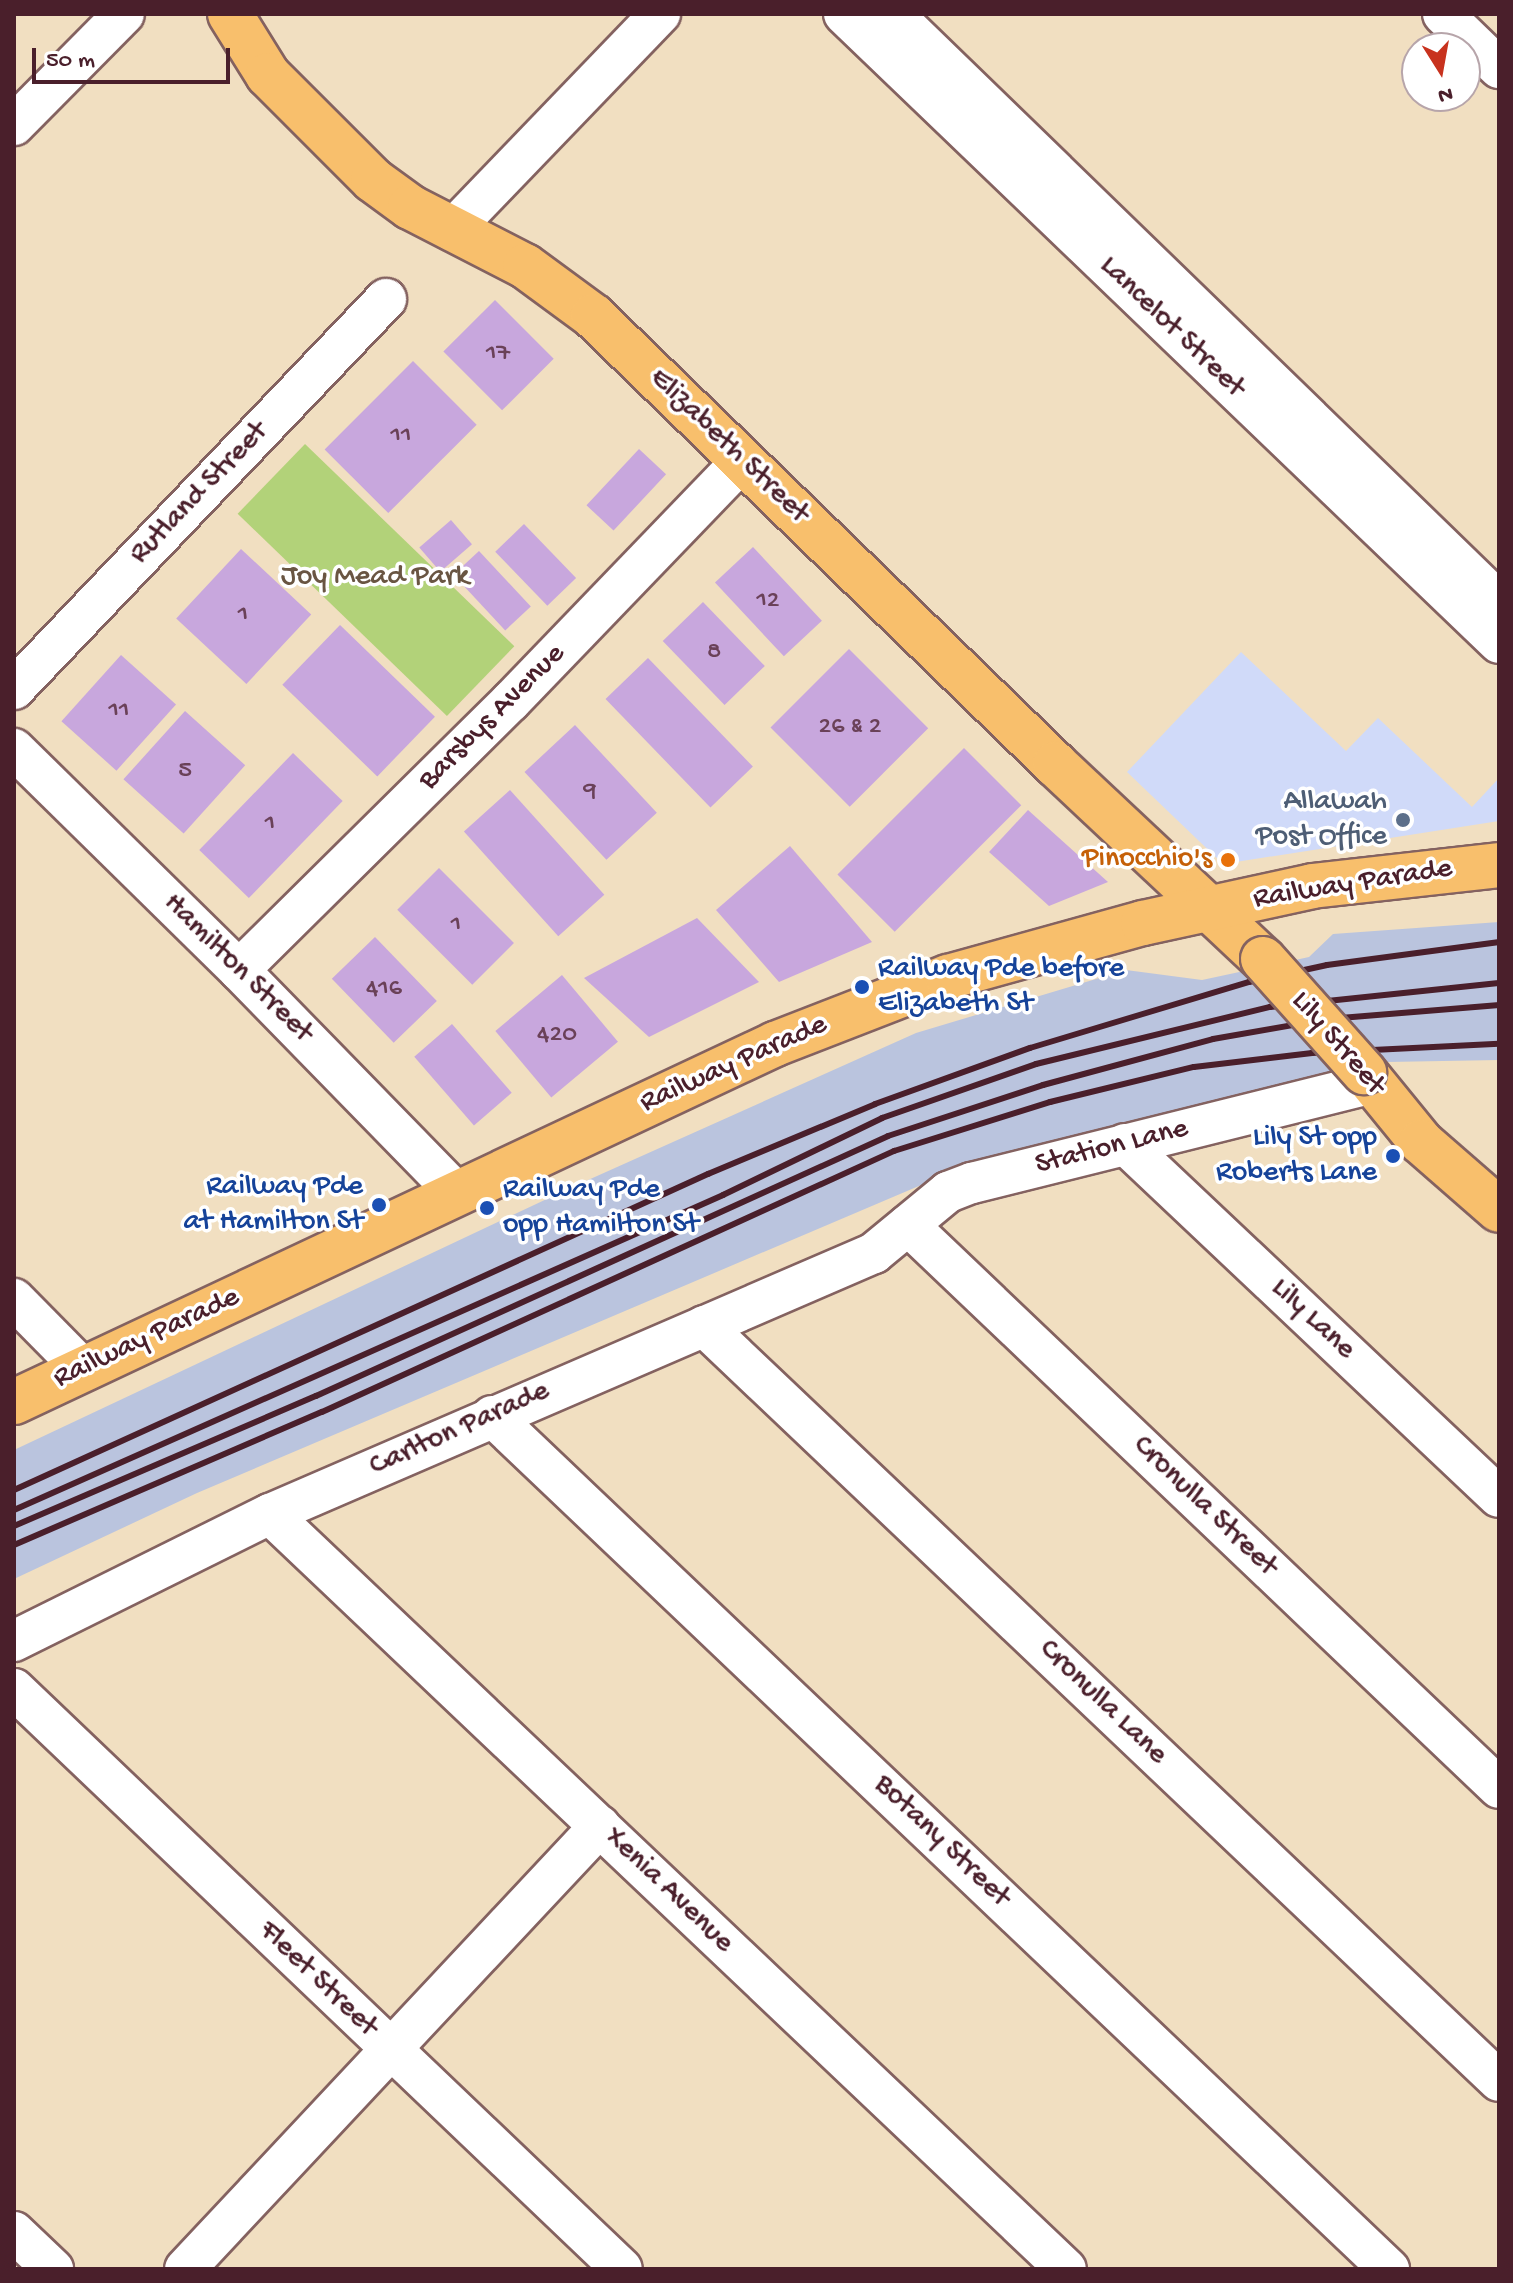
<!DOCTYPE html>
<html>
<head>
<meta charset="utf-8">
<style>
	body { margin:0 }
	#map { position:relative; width:1513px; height:2283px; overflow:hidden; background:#f1dfc1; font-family:"Gochi Hand",sans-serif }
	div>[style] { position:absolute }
	.built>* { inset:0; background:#d0daf9 }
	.industrial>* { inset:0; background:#bac4de }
	.green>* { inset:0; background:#b2d279; transform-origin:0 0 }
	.building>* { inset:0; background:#c8a7dd; transform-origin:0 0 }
	.roads { filter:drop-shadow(2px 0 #846260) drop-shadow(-2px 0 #846260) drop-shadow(0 2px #846260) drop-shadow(0 -2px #846260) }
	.minor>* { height:40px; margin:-20px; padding:0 20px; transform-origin:20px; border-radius:20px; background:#fff }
	.major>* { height:44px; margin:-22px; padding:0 22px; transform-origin:22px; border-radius:22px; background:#f8bf6c }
	.rail>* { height:6px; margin:-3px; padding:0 3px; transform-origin:3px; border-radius:3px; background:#4a1f2b }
	.bridges { filter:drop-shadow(2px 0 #846260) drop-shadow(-2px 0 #846260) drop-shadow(0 2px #846260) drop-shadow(0 -2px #846260) }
	.major-bridge>* { height:44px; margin:-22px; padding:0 22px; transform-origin:22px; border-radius:22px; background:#f8bf6c }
	.dots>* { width:22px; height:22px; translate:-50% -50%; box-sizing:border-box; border:4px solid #fff; border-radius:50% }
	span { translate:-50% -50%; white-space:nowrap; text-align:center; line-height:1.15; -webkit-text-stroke:7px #fff; paint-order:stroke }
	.number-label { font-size:26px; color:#6a4158 }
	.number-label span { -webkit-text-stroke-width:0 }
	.street-label { font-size:30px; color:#4a1f2b }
	.park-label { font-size:30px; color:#695542 }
	.service-label { font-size:30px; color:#4e5e75 }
	.right { translate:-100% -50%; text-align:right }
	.food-label { font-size:30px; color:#c56008 }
	.transit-label { font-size:30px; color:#164399 }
	.left { translate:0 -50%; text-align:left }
	.frame { position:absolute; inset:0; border:16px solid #4a1f2b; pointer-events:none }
	.north { position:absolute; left:1401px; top:32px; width:80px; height:80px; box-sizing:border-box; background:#fff; border:2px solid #b7a5aa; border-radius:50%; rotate:169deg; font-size:22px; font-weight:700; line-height:32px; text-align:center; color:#4a1f2b }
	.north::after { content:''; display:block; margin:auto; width:28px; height:36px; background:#c8321e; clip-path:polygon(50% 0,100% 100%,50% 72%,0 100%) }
	.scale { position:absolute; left:32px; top:48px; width:198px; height:36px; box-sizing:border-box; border:4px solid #4a1f2b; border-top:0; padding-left:10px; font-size:24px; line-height:28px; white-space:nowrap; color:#4a1f2b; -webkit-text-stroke:6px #fff; paint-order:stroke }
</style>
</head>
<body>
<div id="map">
	<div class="built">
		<div style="clip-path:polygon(1241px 652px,1346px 751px,1378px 718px,1472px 807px,1499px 778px,1499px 821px,1223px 864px,1127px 772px)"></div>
	</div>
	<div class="industrial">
		<div style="clip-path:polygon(1499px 922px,1499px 1060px,1387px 1062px,1290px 1093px,940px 1177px,197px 1493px,14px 1579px,14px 1450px,568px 1189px,916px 1033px,1126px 970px,1202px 980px,1309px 957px,1333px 934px)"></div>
	</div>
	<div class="green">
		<div style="left:305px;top:444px;width:291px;height:97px;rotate:44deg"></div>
	</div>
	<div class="building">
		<div style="left:495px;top:300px;width:83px;height:73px;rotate:45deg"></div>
		<div style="left:413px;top:361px;width:90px;height:125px;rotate:45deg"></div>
		<div style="left:639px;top:449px;width:37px;height:77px;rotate:43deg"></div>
		<div style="left:451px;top:520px;width:32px;height:42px;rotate:49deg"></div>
		<div style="left:524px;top:524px;width:75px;height:40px;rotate:46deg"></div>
		<div style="left:753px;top:547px;width:101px;height:52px;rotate:47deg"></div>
		<div style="left:241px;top:549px;width:96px;height:95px;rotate:43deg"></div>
		<div style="left:479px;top:551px;width:76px;height:35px;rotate:47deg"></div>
		<div style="left:703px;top:602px;width:89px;height:56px;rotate:46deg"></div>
		<div style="left:340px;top:625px;width:132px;height:83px;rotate:44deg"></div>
		<div style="left:849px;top:649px;width:112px;height:111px;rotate:45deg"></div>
		<div style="left:121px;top:655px;width:74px;height:89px;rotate:42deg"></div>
		<div style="left:648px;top:658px;width:151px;height:59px;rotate:46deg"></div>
		<div style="left:185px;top:711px;width:81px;height:92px;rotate:42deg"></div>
		<div style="left:575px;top:725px;width:120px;height:69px;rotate:47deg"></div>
		<div style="left:964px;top:748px;width:81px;height:179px;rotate:45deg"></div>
		<div style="left:293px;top:753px;width:69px;height:135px;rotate:44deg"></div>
		<div style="left:510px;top:790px;width:141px;height:62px;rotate:48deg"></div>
		<div style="clip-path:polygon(1028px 810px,1108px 882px,1049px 906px,989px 852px)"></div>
		<div style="clip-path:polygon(790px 846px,872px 942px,779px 982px,716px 910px)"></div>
		<div style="left:439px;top:868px;width:106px;height:59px;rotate:45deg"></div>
		<div style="clip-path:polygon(697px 918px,759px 982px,649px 1037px,584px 978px)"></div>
		<div style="left:375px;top:937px;width:89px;height:60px;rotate:46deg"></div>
		<div style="left:562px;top:975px;width:87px;height:87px;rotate:50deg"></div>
		<div style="left:452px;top:1024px;width:91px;height:50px;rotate:49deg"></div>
	</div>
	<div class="roads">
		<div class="minor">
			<div style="left:844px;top:14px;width:908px;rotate:43.84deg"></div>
			<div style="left:893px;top:14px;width:844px;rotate:44.14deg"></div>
			<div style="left:1443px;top:14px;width:78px;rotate:44deg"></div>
			<div style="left:14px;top:125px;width:156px;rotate:-45.3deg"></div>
			<div style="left:452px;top:230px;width:300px;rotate:-46.1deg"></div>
			<div style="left:14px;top:689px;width:539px;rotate:-46.35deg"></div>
			<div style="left:14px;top:749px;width:315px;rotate:44.5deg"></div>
			<div style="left:239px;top:970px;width:310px;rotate:45.7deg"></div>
			<div style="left:239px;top:970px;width:383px;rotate:-44.7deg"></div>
			<div style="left:511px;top:701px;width:333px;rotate:-46.1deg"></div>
			<div style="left:1125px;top:1144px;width:514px;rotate:43.35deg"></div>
			<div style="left:908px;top:1225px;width:816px;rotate:43.61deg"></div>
			<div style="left:14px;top:1299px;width:100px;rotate:45.4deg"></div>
			<div style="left:704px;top:1326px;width:1096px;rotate:43.52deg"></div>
			<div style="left:492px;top:1416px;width:1238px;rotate:43.56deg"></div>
			<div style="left:270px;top:1514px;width:1097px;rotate:43.49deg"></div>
			<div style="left:14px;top:1641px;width:286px;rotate:-26.4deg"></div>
			<div style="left:270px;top:1514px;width:658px;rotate:-23.37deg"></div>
			<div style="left:874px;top:1253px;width:96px;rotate:-39.5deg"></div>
			<div style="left:948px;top:1192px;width:26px;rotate:-21deg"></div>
			<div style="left:972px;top:1183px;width:414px;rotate:-14deg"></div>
			<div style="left:14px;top:1689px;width:840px;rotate:43.65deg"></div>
			<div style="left:14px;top:2232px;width:54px;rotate:43.5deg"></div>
			<div style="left:185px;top:2269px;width:607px;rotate:-46.87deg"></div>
		</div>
		<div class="major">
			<div style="left:230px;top:14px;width:72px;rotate:58.1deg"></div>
			<div style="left:268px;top:75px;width:148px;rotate:45deg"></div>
			<div style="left:373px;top:180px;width:46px;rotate:36.1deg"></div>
			<div style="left:410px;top:207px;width:129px;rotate:27.2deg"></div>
			<div style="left:525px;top:266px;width:84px;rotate:36.3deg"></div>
			<div style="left:593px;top:316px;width:644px;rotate:44.12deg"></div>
			<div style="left:1055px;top:764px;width:285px;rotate:43.2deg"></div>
			<div style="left:1364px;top:1072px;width:90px;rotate:50.8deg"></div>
			<div style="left:1421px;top:1142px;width:103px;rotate:41.1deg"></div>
			<div style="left:14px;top:1402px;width:841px;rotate:-25.19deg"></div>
			<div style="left:775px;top:1044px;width:186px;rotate:-21.2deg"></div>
			<div style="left:948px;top:977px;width:202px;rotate:-15.5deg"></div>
			<div style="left:1143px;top:923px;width:173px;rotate:-12.3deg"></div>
			<div style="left:1312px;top:886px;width:188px;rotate:-6.4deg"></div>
		</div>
	</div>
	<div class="rail">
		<div style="left:14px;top:1490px;width:763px;rotate:-24.48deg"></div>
		<div style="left:708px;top:1174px;width:181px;rotate:-22.7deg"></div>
		<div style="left:875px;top:1104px;width:165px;rotate:-19.9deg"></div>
		<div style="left:1030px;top:1048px;width:229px;rotate:-16.8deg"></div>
		<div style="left:1249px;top:982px;width:80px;rotate:-12.3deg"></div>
		<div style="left:1327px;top:965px;width:174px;rotate:-7.6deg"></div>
		<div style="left:14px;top:1510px;width:776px;rotate:-23.95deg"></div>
		<div style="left:723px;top:1195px;width:177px;rotate:-25.8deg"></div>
		<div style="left:882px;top:1118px;width:163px;rotate:-19.3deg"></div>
		<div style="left:1036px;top:1064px;width:241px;rotate:-13.7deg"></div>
		<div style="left:1270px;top:1007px;width:230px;rotate:-6deg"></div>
		<div style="left:14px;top:1526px;width:329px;rotate:-23.3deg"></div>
		<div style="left:316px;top:1396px;width:628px;rotate:-24.44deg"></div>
		<div style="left:888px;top:1136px;width:163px;rotate:-18.2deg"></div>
		<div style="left:1043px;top:1085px;width:176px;rotate:-15.1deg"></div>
		<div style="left:1213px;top:1039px;width:117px;rotate:-9.9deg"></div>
		<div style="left:1328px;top:1019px;width:172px;rotate:-4.7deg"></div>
		<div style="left:14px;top:1545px;width:335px;rotate:-23.4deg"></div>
		<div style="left:322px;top:1412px;width:629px;rotate:-24.53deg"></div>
		<div style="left:894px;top:1151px;width:164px;rotate:-17.4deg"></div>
		<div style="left:1050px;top:1102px;width:148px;rotate:-13.7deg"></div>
		<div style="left:1194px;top:1067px;width:119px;rotate:-6.8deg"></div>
		<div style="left:1312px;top:1053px;width:187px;rotate:-2.8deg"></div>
	</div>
	<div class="bridges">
		<div class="major-bridge">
			<div style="left:1263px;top:959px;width:152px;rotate:48.2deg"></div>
		</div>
	</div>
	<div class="dots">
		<div style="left:1403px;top:820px;background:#5c6f8a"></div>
		<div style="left:1228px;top:860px;background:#e8710a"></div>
		<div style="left:862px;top:987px;background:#1a4fb4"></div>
		<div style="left:1393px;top:1156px;background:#1a4fb4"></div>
		<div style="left:379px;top:1205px;background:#1a4fb4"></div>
		<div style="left:487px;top:1208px;background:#1a4fb4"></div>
	</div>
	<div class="number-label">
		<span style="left:498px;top:355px">17</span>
		<span style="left:401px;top:437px">11</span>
		<span style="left:768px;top:602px">12</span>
		<span style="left:243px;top:616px">1</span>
		<span style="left:714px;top:653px">8</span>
		<span style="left:119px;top:712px">11</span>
		<span style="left:850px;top:728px">26 &amp; 2</span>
		<span style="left:185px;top:772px">5</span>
		<span style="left:590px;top:792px">9</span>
		<span style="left:270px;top:825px">1</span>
		<span style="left:456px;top:926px">1</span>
		<span style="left:384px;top:990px">416</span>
		<span style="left:557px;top:1036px">420</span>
	</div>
	<div class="street-label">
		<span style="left:1171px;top:328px;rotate:44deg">Lancelot Street</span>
		<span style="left:728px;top:447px;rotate:44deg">Elizabeth Street</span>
		<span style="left:200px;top:494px;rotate:-46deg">Rutland Street</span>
		<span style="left:493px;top:718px;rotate:-45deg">Barsbys Avenue</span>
		<span style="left:1353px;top:885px;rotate:-9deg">Railway Parade</span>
		<span style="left:237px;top:969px;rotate:45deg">Hamilton Street</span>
		<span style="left:1337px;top:1044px;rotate:49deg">Lily Street</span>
		<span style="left:734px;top:1065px;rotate:-24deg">Railway Parade</span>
		<span style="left:1112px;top:1148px;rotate:-14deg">Station Lane</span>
		<span style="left:1312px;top:1320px;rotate:43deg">Lily Lane</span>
		<span style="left:147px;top:1339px;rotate:-25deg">Railway Parade</span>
		<span style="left:460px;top:1430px;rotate:-24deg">Carlton Parade</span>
		<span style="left:1204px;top:1507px;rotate:44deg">Cronulla Street</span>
		<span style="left:1102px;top:1703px;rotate:44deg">Cronulla Lane</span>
		<span style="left:941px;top:1842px;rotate:44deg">Botany Street</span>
		<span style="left:668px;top:1891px;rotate:44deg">Xenia Avenue</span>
		<span style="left:317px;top:1980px;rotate:44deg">Fleet Street</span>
	</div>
	<div class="park-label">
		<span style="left:375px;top:578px">Joy Mead Park</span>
	</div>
	<div class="service-label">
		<span class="right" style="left:1387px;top:820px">Allawah<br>Post Office</span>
	</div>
	<div class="food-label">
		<span class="right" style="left:1212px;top:860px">Pinocchio's</span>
	</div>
	<div class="transit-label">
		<span class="left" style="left:878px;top:987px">Railway Pde before<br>Elizabeth St</span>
		<span class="right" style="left:1377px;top:1156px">Lily St opp<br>Roberts Lane</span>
		<span class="right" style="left:363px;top:1205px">Railway Pde<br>at Hamilton St</span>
		<span class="left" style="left:503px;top:1208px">Railway Pde<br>opp Hamilton St</span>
	</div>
	<div class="frame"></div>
	<div class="north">N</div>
	<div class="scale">50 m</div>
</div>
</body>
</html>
